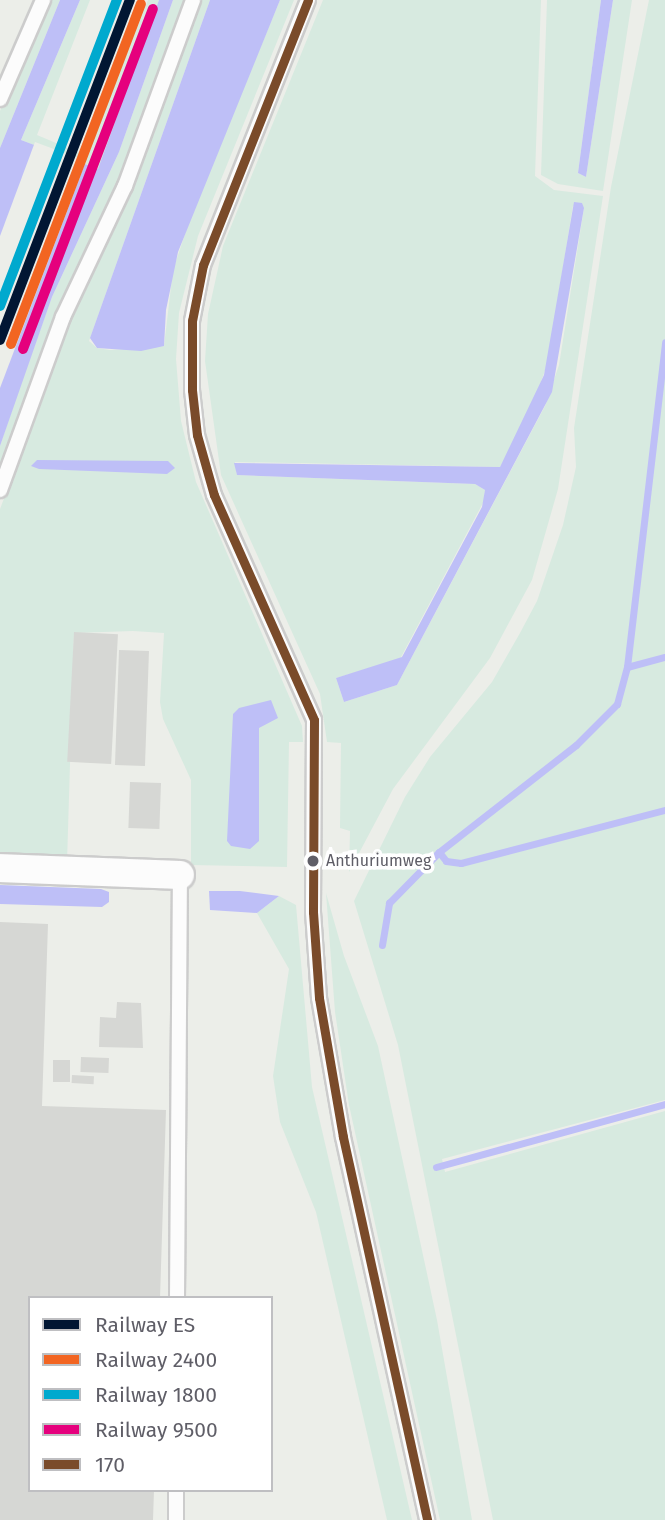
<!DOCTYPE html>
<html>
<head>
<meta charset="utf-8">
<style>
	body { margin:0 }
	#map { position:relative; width:665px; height:1520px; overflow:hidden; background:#eceee9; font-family:"Fira Sans",sans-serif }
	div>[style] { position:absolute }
	.green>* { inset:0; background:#d7eae0 }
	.water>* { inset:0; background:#bebff7 }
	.pier>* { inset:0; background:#eceee9 }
	.stream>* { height:7px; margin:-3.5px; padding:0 3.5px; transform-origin:3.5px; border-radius:3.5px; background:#bebff7 }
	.building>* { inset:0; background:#d6d7d4; transform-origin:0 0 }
	.roads { filter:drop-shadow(2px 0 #ccc) drop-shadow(-2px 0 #ccc) drop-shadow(0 2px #ccc) drop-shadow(0 -2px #ccc) }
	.lane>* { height:14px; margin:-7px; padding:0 7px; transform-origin:7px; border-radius:7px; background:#fcfcfc }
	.street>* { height:28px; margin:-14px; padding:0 14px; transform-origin:14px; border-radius:14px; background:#fcfcfc }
	.bus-1>* { height:9px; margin:-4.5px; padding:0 4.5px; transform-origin:4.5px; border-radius:4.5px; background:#7a4b2a }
	.rail-1>* { height:10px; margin:-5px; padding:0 5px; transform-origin:5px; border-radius:5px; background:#011633 }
	.rail-2>* { height:10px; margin:-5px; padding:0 5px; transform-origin:5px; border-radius:5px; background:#f26522 }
	.rail-3>* { height:10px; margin:-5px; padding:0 5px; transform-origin:5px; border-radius:5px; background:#00a9ce }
	.rail-4>* { height:10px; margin:-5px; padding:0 5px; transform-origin:5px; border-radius:5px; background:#e5007d }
	.dots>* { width:19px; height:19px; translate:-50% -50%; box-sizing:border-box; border:4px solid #fff; border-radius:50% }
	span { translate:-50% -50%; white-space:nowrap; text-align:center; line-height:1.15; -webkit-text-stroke:7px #fff; paint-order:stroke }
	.bus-label { font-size:16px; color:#5f5e67 }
	.left { translate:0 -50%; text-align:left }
	.legend { position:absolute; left:28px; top:1296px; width:245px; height:196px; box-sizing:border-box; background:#fff; border:2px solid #bfbfc2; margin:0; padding:9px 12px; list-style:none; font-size:21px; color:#5f5e67 }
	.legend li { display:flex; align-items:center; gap:14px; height:35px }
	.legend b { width:35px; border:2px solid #bfbfc2 }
</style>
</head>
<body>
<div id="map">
	<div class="green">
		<div style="clip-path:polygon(48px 0,60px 0,0 148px,0 111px)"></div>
		<div style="clip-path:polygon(80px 0,90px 0,37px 135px,87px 156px,148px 0,159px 0,98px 170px,21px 140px)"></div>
		<div style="clip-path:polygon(173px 0,186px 0,124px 177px,0 475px,0 446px,18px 392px,52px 297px,119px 152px)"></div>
		<div style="clip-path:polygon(201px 0,210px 0,89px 341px,97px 348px,110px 350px,164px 346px,173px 270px,192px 213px,280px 0,294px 0,198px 236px,179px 313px,176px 359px,181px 421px,196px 482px,302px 726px,303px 742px,289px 742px,287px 867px,191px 865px,191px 780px,163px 719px,160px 702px,164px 633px,133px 631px,74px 633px,67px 863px,0 860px,0 509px,71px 321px,138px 173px)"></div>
		<div style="clip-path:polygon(evenodd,323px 0,541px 0,535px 176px,554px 190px,603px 196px,558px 489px,532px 580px,490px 658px,393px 789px,349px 872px,350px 831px,340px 828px,341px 743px,327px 742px,320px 694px,221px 475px,205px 361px,208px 314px,223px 246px,323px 0,573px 206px,584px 208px,559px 365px,545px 406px,397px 685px,344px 702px,336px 678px,400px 659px,484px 501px,485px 490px,475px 484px,237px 475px,235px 462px,500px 467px,533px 404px,547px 365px,573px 206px)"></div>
		<div style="clip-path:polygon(547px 0,601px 0,578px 173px,586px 177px,613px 0,632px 0,603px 191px,558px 184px,541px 175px)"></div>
		<div style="clip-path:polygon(649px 0,665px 0,665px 1100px,442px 1159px,445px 1172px,665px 1111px,665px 1520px,493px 1520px,398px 1045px,354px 901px,405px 797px,430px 757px,492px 682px,520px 633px,537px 601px,563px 525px,576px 467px,574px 428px,611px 187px)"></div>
		<div style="clip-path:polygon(326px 893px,344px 956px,378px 1046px,437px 1320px,472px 1520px,440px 1520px,349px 1105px,335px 1012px)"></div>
		<div style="clip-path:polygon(279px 896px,296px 905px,312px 1087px,412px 1520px,387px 1520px,316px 1212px,280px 1122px,273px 1076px,289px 969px,257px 913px)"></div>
	</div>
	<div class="water">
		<div style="clip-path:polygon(60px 0,80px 0,21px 140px,98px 169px,159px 0,173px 0,119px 152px,52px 297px,0 446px,0 148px)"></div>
		<div style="clip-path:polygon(210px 0,280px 0,178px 252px,166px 310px,164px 346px,141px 351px,97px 348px,90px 338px)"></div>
		<div style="clip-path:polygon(601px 0,613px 0,586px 177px,578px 173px)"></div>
		<div style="clip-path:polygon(574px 202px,582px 203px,584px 208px,552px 392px,397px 685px,344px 702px,336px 678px,402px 657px,482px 507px,485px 490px,475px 484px,237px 475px,234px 463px,500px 467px,544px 375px)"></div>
		<div style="clip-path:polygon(37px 460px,168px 461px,175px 468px,167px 474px,39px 469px,31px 466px)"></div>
		<div style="clip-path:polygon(271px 700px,278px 718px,259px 728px,259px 841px,250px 849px,231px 846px,227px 841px,233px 714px,239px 708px)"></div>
		<div style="clip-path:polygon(0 885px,101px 889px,109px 892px,109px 902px,102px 907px,0 904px)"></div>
		<div style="clip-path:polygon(209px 891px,240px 891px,279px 896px,257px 913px,210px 910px)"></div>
	</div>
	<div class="pier">
		<div style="clip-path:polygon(35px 142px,86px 161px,0 388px,0 236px)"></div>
	</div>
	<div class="stream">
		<div style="left:627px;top:667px;width:39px;rotate:-15deg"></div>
		<div style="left:439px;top:852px;width:11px;rotate:52deg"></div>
		<div style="left:446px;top:861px;width:15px;rotate:8deg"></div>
		<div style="left:461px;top:863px;width:211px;rotate:-14.6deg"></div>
		<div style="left:382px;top:945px;width:43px;rotate:-80.5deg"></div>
		<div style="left:389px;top:903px;width:71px;rotate:-45.6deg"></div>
		<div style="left:439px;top:852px;width:174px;rotate:-38deg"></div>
		<div style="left:576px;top:745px;width:58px;rotate:-45deg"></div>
		<div style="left:617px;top:704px;width:38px;rotate:-75deg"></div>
		<div style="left:627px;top:667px;width:327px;rotate:-83.3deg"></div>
		<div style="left:436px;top:1167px;width:238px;rotate:-15.4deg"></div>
	</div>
	<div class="building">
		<div style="left:74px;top:632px;width:44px;height:130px;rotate:3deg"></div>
		<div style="left:119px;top:650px;width:30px;height:115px;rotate:2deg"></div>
		<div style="left:130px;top:782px;width:31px;height:46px;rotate:2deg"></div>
		<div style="clip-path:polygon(0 922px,48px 924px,42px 1106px,166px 1110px,160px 1298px,30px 1298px,30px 1490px,154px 1490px,153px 1520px,0 1520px)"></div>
		<div style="clip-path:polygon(117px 1002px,141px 1003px,143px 1048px,99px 1047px,100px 1017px,116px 1018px)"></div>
		<div style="left:81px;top:1057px;width:28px;height:15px;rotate:2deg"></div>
		<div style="left:53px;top:1060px;width:17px;height:22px"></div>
		<div style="left:72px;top:1075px;width:22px;height:8px;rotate:3deg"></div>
	</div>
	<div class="roads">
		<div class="lane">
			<div style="left:308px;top:0;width:285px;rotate:111.6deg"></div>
			<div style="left:203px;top:265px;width:57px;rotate:101.1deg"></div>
			<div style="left:192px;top:321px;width:69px;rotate:90deg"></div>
			<div style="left:192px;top:390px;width:45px;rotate:83.7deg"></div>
			<div style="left:197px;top:435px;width:62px;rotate:74.2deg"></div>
			<div style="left:214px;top:495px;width:246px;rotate:66deg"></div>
			<div style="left:314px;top:720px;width:192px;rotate:90.3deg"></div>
			<div style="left:313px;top:912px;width:86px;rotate:86deg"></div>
			<div style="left:319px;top:998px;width:141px;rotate:80.2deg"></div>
			<div style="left:343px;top:1137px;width:392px;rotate:77.6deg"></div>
			<div style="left:0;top:99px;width:108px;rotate:-66.5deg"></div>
			<div style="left:0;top:490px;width:184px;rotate:-70deg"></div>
			<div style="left:63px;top:317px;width:145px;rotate:-64.7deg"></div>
			<div style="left:125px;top:186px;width:198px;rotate:-69.9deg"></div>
			<div style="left:177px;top:1298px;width:423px;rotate:-89.6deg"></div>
			<div style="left:176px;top:1520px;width:30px;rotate:-90deg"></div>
		</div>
		<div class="street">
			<div style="left:0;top:868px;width:180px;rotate:2.2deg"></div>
		</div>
	</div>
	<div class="bus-1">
		<div style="left:308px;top:0;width:285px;rotate:111.6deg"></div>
		<div style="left:203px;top:265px;width:57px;rotate:101.1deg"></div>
		<div style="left:192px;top:321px;width:69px;rotate:90deg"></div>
		<div style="left:192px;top:390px;width:45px;rotate:83.7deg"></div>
		<div style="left:197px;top:435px;width:62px;rotate:74.2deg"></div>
		<div style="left:214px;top:495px;width:246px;rotate:66deg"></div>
		<div style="left:314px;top:720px;width:192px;rotate:90.3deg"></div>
		<div style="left:313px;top:912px;width:86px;rotate:86deg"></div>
		<div style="left:319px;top:998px;width:141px;rotate:80.2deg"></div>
		<div style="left:343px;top:1137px;width:392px;rotate:77.6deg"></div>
	</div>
	<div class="rail-1">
		<div style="left:0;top:340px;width:364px;rotate:-69.1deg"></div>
	</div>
	<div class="rail-2">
		<div style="left:11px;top:344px;width:364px;rotate:-69.1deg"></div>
	</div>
	<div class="rail-3">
		<div style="left:0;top:306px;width:328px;rotate:-69.1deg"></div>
	</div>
	<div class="rail-4">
		<div style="left:23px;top:349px;width:364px;rotate:-69.1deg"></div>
	</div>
	<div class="dots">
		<div style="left:313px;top:861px;background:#5f5e67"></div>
	</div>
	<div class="bus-label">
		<span class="left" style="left:326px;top:861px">Anthuriumweg</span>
	</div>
	<ul class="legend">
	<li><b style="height:9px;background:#011633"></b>Railway ES</li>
	<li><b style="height:9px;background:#f26522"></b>Railway 2400</li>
	<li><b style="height:9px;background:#00a9ce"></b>Railway 1800</li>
	<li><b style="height:9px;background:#e5007d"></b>Railway 9500</li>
	<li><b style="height:9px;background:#7a4b2a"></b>170</li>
	</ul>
</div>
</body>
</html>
